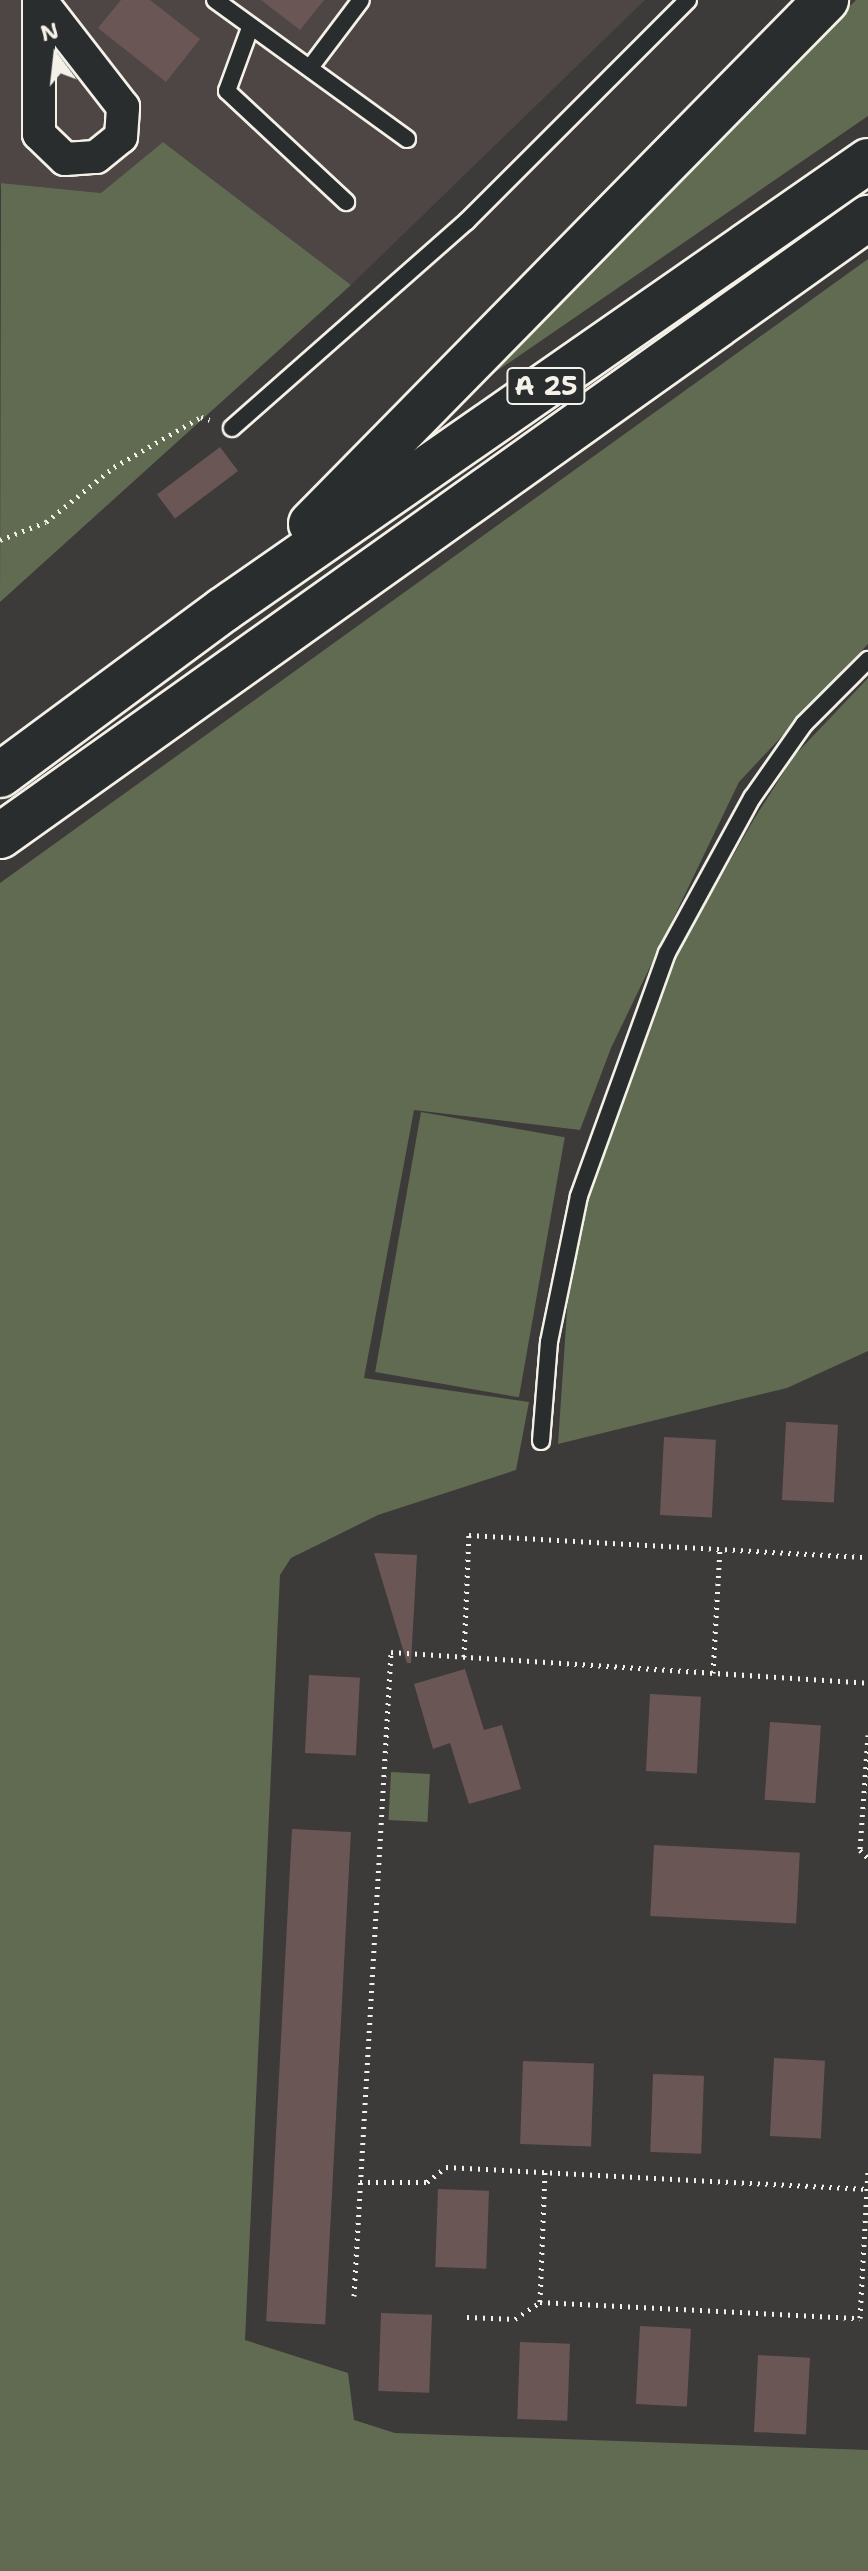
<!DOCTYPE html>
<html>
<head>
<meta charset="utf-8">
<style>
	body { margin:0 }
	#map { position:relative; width:868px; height:2571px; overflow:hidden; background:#3d3a3a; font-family:"Shantell Sans",sans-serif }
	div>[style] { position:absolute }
	.built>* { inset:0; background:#4d4645 }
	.green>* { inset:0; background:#606b51; transform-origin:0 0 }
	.building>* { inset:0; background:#6a5755; transform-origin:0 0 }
	.path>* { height:5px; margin-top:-2.5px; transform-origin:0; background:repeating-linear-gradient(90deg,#f4f1e8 0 2px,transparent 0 8px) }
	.roads { filter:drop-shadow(2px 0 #f4f1e8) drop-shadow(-2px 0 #f4f1e8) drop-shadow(0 2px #f4f1e8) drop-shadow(0 -2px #f4f1e8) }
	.service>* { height:16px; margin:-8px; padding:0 8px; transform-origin:8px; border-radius:8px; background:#2a2d2e }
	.minor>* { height:32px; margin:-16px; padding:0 16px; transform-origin:16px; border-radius:16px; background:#2a2d2e }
	.motorway>* { height:44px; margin:-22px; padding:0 22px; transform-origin:22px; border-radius:22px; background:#2a2d2e }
	span { translate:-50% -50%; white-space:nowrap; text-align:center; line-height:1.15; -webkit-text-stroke:6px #2a2d2e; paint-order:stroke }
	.shield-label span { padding:2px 6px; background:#2a2d2e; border:2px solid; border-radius:6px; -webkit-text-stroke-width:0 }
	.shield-label { font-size:26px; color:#f4f1e8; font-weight:700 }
	.north { position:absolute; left:16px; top:16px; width:80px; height:80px; -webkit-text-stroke:6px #2a2d2e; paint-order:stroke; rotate:345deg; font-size:22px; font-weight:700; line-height:32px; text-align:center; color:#f4f1e8 }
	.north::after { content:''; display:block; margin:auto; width:28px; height:36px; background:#f4f1e8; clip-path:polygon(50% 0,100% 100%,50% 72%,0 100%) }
</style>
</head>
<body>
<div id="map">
	<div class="built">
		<div style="clip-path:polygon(0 0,645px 0,351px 285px,163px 142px,101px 193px,1px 183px,0 192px)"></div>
	</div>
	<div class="green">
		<div style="clip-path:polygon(856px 0,868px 0,868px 116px,494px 373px,480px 375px)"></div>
		<div style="clip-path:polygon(163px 142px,351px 285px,0 602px,1px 183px,101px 193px)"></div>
		<div style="clip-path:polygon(868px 259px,868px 644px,739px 782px,611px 1048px,580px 1130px,414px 1110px,364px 1378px,529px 1402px,516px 1470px,378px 1515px,291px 1558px,280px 1575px,245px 2340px,348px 2373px,354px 2420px,395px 2433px,868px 2450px,868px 2571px,0 2571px,0 883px)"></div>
		<div style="clip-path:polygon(868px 678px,868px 1351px,787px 1388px,558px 1444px,568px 1296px,584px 1209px,640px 1043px,683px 943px,754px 819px,794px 756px)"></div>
		<div style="left:421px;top:1112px;width:146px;height:264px;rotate:10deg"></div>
		<div style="left:391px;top:1772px;width:39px;height:48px;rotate:3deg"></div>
	</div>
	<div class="building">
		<div style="clip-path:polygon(121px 0,150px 0,200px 39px,166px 82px,98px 28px)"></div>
		<div style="clip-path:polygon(261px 0,324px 0,300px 30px)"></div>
		<div style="left:220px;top:447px;width:30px;height:79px;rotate:53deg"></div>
		<div style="left:786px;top:1422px;width:52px;height:78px;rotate:3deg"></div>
		<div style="left:664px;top:1437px;width:52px;height:78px;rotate:3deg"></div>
		<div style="clip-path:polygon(374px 1553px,417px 1555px,411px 1663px,407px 1663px)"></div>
		<div style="clip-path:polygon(465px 1669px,484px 1730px,502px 1725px,521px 1789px,469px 1804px,450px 1743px,433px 1749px,414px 1684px)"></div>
		<div style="left:309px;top:1675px;width:51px;height:78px;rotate:3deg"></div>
		<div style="left:650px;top:1694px;width:51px;height:77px;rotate:3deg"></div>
		<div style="left:770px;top:1722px;width:51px;height:78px;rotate:4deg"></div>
		<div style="left:292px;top:1829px;width:59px;height:493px;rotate:3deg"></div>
		<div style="left:654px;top:1845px;width:146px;height:71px;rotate:3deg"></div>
		<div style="left:774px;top:2058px;width:51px;height:78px;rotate:3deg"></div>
		<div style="left:523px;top:2061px;width:71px;height:83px;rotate:2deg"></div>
		<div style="left:653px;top:2074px;width:51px;height:78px;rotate:2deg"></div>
		<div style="left:438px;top:2189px;width:51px;height:78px;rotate:2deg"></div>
		<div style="left:381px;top:2313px;width:51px;height:78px;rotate:2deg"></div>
		<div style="left:640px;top:2326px;width:51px;height:78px;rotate:3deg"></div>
		<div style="left:520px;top:2342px;width:50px;height:77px;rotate:2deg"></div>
		<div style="left:758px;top:2355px;width:52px;height:77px;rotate:3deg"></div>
	</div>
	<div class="path">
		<div style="left:0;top:540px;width:49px;rotate:-21.4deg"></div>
		<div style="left:46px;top:522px;width:87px;rotate:-39deg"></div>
		<div style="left:114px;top:467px;width:100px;rotate:-29.9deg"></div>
		<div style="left:201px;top:417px;width:9px;rotate:18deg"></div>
		<div style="left:464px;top:1657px;width:122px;rotate:-87.7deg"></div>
		<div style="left:469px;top:1535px;width:400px;rotate:3.2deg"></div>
		<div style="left:713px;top:1673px;width:124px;rotate:-86.8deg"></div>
		<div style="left:868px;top:1735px;width:115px;rotate:94deg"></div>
		<div style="left:860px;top:1850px;width:11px;rotate:45deg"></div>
		<div style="left:360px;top:2182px;width:67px"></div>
		<div style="left:427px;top:2182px;width:24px;rotate:-38deg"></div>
		<div style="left:446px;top:2167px;width:422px;rotate:3deg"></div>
		<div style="left:354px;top:2296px;width:645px;rotate:-86.71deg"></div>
		<div style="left:391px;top:1652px;width:478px;rotate:3.7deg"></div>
		<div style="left:540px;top:2302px;width:320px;rotate:2.9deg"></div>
		<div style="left:860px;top:2318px;width:150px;rotate:-86.9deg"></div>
		<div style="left:467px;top:2317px;width:48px;rotate:2.4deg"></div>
		<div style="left:515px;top:2319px;width:30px;rotate:-34deg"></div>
		<div style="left:540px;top:2302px;width:130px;rotate:-87.8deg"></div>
	</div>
	<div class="roads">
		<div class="service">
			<div style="left:215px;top:0;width:237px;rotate:35.9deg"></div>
			<div style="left:250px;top:28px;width:67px;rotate:110.1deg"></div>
			<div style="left:227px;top:91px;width:163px;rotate:43deg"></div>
			<div style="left:312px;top:65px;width:81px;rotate:-53deg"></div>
			<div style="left:232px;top:428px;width:312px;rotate:-41.4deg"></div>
			<div style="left:466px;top:222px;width:314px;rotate:-45deg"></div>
			<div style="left:541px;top:1441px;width:99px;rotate:-85.4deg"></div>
			<div style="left:549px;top:1342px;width:149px;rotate:-78.4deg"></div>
			<div style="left:579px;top:1196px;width:258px;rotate:-70.1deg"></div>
			<div style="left:667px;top:953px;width:177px;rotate:-61.3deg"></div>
			<div style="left:752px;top:798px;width:90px;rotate:-54.9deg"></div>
			<div style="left:804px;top:724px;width:91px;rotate:-45deg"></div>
		</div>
		<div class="minor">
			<div style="left:39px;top:0;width:134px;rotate:90deg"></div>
			<div style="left:39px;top:134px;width:36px;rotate:44deg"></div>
			<div style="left:65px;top:159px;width:31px;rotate:-4deg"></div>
			<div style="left:96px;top:157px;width:32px;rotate:-39deg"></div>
			<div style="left:121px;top:137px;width:30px;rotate:-86deg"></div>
			<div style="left:123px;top:107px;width:135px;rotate:-127.8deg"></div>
		</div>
		<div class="motorway">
			<div style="left:311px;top:524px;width:735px;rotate:-45.5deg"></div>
			<div style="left:0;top:775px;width:277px;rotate:-36.5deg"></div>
			<div style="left:223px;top:610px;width:786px;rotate:-34.84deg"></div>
			<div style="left:0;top:836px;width:1066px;rotate:-35.45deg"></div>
		</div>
	</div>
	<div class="shield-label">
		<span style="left:546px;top:386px">A 25</span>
	</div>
	<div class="north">N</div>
</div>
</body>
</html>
